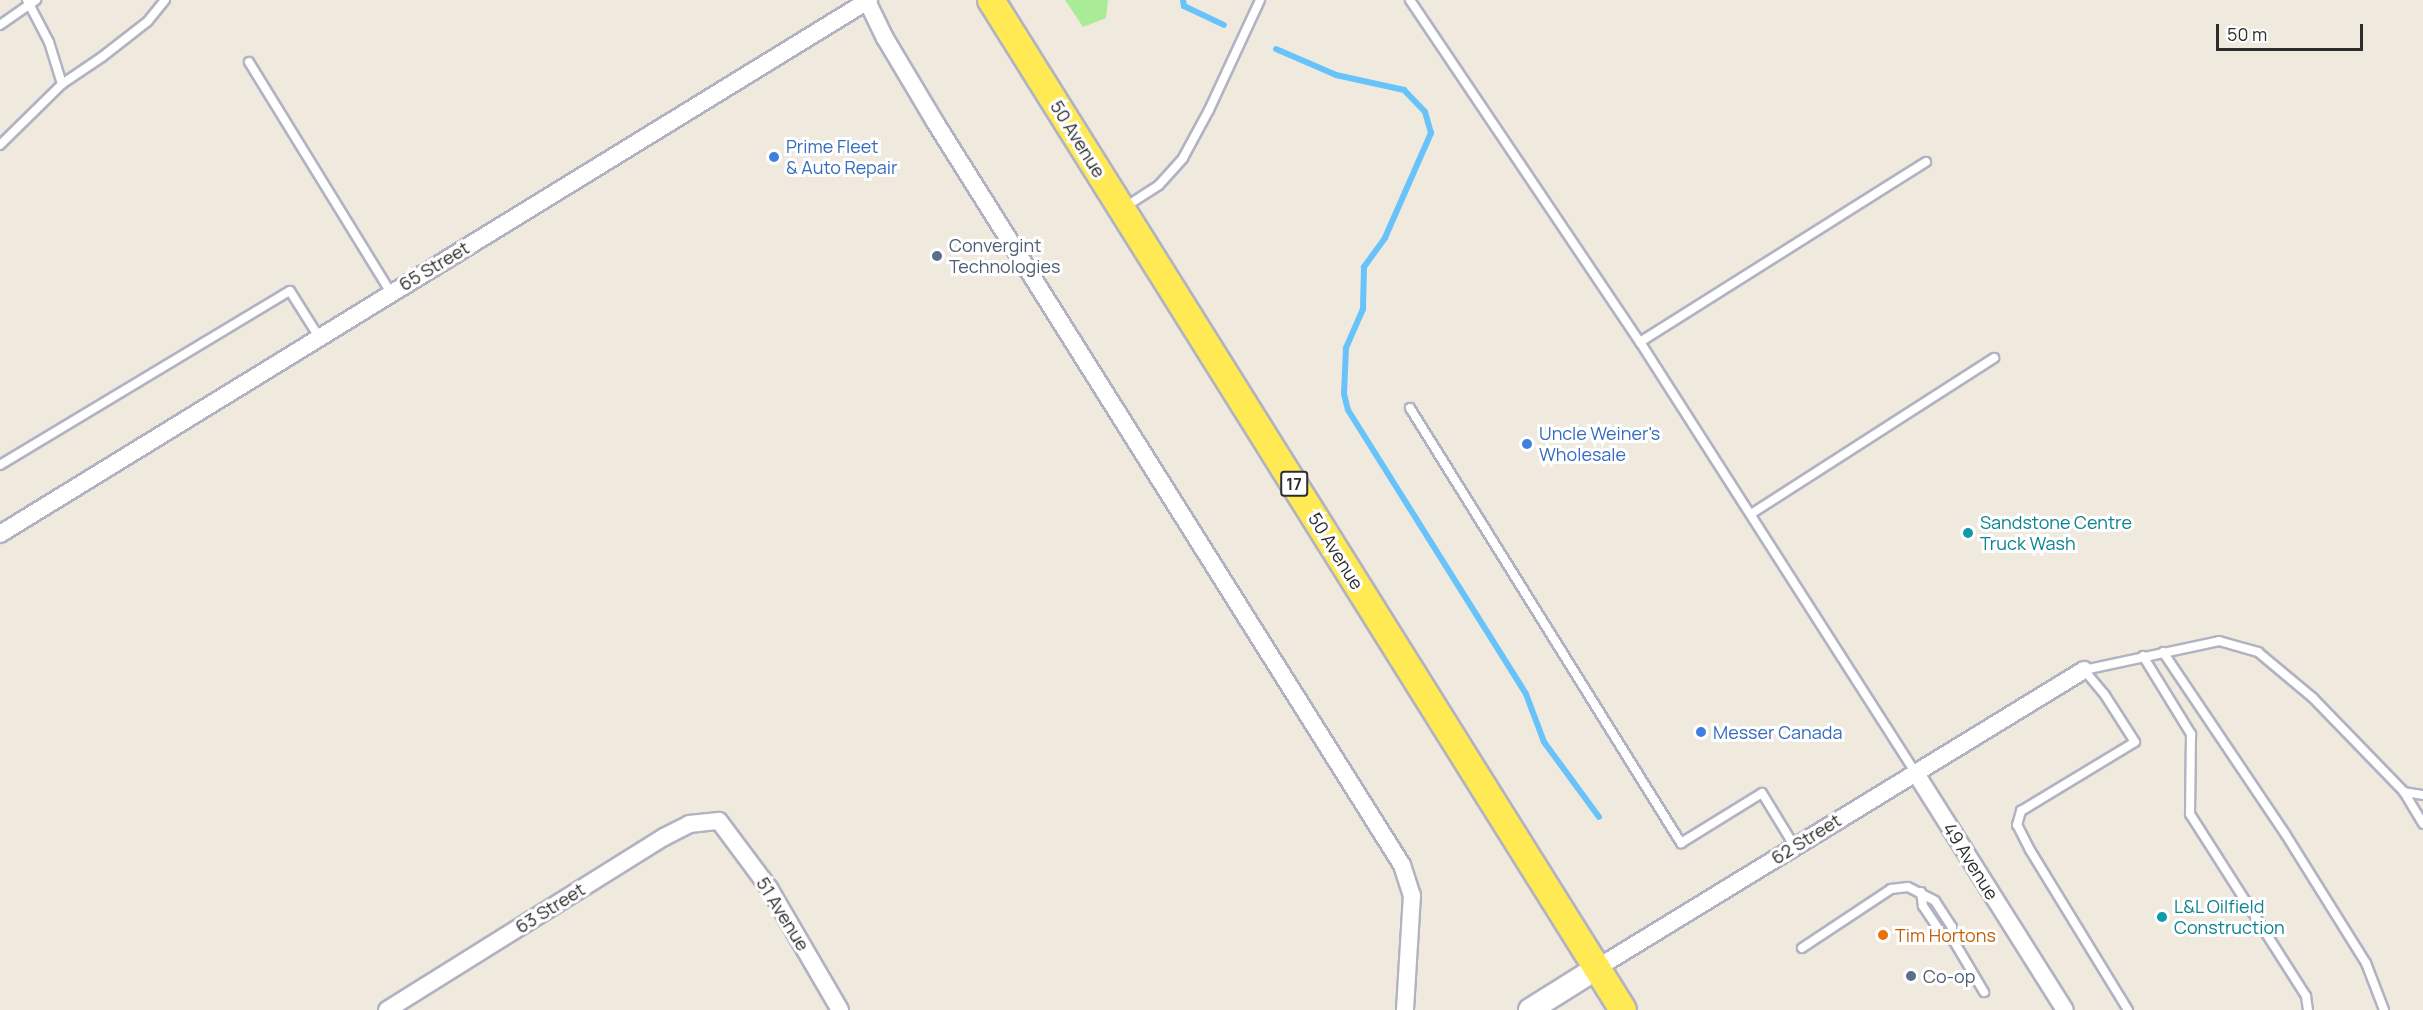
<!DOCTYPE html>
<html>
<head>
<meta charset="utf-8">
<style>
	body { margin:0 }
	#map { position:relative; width:2423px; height:1010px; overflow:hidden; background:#f0eade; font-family:Manrope,sans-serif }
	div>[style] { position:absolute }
	.green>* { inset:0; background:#a9eb96 }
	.stream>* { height:6px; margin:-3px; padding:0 3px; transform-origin:3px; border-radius:3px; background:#68c3fb }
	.roads { filter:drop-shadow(2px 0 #b2b3c2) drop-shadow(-2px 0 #b2b3c2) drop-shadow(0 2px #b2b3c2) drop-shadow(0 -2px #b2b3c2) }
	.lane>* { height:8px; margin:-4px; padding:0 4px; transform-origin:4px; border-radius:4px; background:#fff }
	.street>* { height:16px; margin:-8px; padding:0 8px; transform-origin:8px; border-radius:8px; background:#fff }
	.secondary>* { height:22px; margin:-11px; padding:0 11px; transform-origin:11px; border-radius:11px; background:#fff }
	.primary>* { height:26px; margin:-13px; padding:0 13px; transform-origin:13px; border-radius:13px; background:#ffea54 }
	.dots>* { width:16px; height:16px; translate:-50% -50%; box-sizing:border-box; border:3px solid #fff; border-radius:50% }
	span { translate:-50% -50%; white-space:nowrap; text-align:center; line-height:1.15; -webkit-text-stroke:6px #fff; paint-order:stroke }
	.shield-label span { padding:2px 4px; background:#fff; border:2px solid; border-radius:4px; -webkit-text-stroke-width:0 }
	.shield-label { font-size:16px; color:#2d2d2d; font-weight:700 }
	.street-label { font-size:18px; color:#2d2d2d }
	.shop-label { font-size:18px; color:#366cbe }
	.left { translate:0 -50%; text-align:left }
	.service-label { font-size:18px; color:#4e5e75 }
	.culture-label { font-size:18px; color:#0d838f }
	.food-label { font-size:18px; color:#c56008 }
	.scale { position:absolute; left:2216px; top:24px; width:147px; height:27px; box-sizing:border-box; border:3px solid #2d2d2d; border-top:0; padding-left:8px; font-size:18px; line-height:21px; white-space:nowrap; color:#2d2d2d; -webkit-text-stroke:4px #fff; paint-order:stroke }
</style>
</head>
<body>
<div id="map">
	<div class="green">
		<div style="clip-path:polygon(1065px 0,1108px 0,1106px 18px,1083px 27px)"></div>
	</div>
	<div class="stream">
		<div style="left:1183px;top:0;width:6px;rotate:81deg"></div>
		<div style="left:1184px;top:6px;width:44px;rotate:25.4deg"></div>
		<div style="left:1276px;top:49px;width:65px;rotate:23.4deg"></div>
		<div style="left:1336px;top:75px;width:70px;rotate:12.4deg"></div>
		<div style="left:1404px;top:90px;width:30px;rotate:46deg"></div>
		<div style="left:1425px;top:112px;width:22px;rotate:74deg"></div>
		<div style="left:1431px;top:133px;width:115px;rotate:113.7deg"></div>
		<div style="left:1385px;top:238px;width:36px;rotate:126deg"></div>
		<div style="left:1364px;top:267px;width:42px;rotate:91.4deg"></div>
		<div style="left:1363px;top:309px;width:43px;rotate:113.6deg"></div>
		<div style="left:1346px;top:348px;width:46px;rotate:92.5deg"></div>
		<div style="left:1344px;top:394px;width:16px;rotate:76deg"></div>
		<div style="left:1348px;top:410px;width:335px;rotate:57.9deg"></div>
		<div style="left:1526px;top:694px;width:51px;rotate:69.4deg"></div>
		<div style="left:1544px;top:742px;width:93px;rotate:53.7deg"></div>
	</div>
	<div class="roads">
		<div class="lane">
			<div style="left:27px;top:0;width:47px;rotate:62.4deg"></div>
			<div style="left:49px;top:42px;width:44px;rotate:72.8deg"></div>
			<div style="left:1410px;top:0;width:412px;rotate:56.1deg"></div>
			<div style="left:1640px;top:342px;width:510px;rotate:57.4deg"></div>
			<div style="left:0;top:25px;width:44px;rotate:-34.8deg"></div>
			<div style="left:249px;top:62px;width:271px;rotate:58.4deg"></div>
			<div style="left:0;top:145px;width:87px;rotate:-44.5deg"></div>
			<div style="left:62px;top:84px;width:48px;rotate:-34deg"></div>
			<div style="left:102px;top:57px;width:58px;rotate:-38deg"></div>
			<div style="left:148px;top:21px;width:27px;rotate:-51deg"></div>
			<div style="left:1125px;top:207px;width:40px;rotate:-32.9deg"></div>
			<div style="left:1159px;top:185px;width:36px;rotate:-48deg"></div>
			<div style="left:1183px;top:158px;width:55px;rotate:-61.6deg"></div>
			<div style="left:1209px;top:110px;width:121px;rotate:-65.1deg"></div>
			<div style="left:1640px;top:342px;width:338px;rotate:-32.2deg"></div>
			<div style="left:1410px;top:408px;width:513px;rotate:58.08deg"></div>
			<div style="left:1681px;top:843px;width:95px;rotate:-31.7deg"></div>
			<div style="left:1762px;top:793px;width:63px;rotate:58.6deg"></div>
			<div style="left:0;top:465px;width:338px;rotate:-31deg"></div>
			<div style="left:290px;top:291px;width:54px;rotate:57.8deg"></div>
			<div style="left:1751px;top:514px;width:289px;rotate:-32.7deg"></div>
			<div style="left:2163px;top:652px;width:220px;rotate:56.1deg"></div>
			<div style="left:2286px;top:835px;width:151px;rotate:58deg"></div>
			<div style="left:2366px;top:963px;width:50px;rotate:69deg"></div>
			<div style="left:2143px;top:656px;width:92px;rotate:58.4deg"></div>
			<div style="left:2191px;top:734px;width:80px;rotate:90.7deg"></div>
			<div style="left:2190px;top:814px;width:216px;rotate:57.5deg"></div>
			<div style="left:2306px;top:996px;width:14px;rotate:82deg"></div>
			<div style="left:2404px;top:792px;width:19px;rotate:9deg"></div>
			<div style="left:1921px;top:892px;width:14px;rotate:82deg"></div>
			<div style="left:1923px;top:906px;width:34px;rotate:56deg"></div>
			<div style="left:1942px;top:934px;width:11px;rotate:22deg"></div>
			<div style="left:1802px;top:948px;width:107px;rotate:-33.5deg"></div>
			<div style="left:1891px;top:889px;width:17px;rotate:-7deg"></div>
			<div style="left:1908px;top:887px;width:30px;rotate:27deg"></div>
			<div style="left:1935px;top:901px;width:31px;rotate:57deg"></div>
			<div style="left:1952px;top:927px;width:11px;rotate:90deg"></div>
			<div style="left:1952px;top:938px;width:63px;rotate:59.3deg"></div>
			<div style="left:2128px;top:1010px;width:188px;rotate:-121.5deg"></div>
			<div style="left:2030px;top:850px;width:28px;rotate:-117deg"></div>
			<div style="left:2017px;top:825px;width:15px;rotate:-74deg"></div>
			<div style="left:2021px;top:811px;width:133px;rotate:-31.2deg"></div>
			<div style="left:2135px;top:742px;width:56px;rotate:-122.6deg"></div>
			<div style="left:2105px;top:695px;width:33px;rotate:-130deg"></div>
			<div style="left:2084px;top:670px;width:138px;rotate:-12.1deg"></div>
			<div style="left:2219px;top:641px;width:41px;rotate:15.8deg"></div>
			<div style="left:2258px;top:652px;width:72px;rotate:39.9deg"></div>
			<div style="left:2313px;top:698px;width:131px;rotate:45.9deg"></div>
			<div style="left:2404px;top:792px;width:37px;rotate:59deg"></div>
		</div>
		<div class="street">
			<div style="left:867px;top:1px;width:41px;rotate:64.1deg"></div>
			<div style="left:885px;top:38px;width:98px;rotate:59.2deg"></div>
			<div style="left:935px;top:122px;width:878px;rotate:57.85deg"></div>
			<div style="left:1402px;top:865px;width:32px;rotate:72deg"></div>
			<div style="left:1412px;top:895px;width:115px;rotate:93.5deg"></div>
			<div style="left:0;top:534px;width:1020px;rotate:-31.57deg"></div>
			<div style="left:1915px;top:772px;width:281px;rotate:57.8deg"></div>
			<div style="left:1597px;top:968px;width:571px;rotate:-31.46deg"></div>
			<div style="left:387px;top:1010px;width:327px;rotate:-32deg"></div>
			<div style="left:664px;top:837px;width:28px;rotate:-27deg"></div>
			<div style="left:689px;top:824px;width:30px;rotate:-6deg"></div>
			<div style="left:719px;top:821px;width:84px;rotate:53.3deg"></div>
			<div style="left:769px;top:888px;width:141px;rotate:59.8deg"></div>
		</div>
		<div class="secondary">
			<div style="left:1530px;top:1010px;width:79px;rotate:-32.1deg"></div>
		</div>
		<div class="primary">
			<div style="left:991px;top:0;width:1191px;rotate:57.96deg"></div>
		</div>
	</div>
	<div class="dots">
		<div style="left:774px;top:157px;background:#3f7fe0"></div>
		<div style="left:937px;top:256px;background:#5c6f8a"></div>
		<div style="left:1527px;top:444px;background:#3f7fe0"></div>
		<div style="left:1968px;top:533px;background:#0f9aa8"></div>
		<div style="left:1701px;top:732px;background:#3f7fe0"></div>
		<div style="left:2162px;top:917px;background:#0f9aa8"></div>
		<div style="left:1883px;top:935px;background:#e8710a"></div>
		<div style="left:1911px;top:976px;background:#5c6f8a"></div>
	</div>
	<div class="shield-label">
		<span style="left:1294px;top:484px">17</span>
	</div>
	<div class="street-label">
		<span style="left:1078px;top:139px;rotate:58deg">50 Avenue</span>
		<span style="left:434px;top:266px;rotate:-31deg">65 Street</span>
		<span style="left:1336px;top:551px;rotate:58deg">50 Avenue</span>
		<span style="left:1806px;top:839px;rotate:-32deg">62 Street</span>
		<span style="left:1971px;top:861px;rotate:58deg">49 Avenue</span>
		<span style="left:550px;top:908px;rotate:-32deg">63 Street</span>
		<span style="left:783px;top:914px;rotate:58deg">51 Avenue</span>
	</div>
	<div class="shop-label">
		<span class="left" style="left:786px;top:157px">Prime Fleet<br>&amp; Auto Repair</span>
		<span class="left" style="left:1539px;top:444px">Uncle Weiner's<br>Wholesale</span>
		<span class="left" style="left:1713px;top:732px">Messer Canada</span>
	</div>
	<div class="service-label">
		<span class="left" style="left:949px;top:256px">Convergint<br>Technologies</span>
		<span class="left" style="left:1923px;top:976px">Co-op</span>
	</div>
	<div class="culture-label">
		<span class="left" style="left:1980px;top:533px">Sandstone Centre<br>Truck Wash</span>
		<span class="left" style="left:2174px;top:917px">L&amp;L Oilfield<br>Construction</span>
	</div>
	<div class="food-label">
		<span class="left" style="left:1895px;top:935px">Tim Hortons</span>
	</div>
	<div class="scale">50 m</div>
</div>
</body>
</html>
